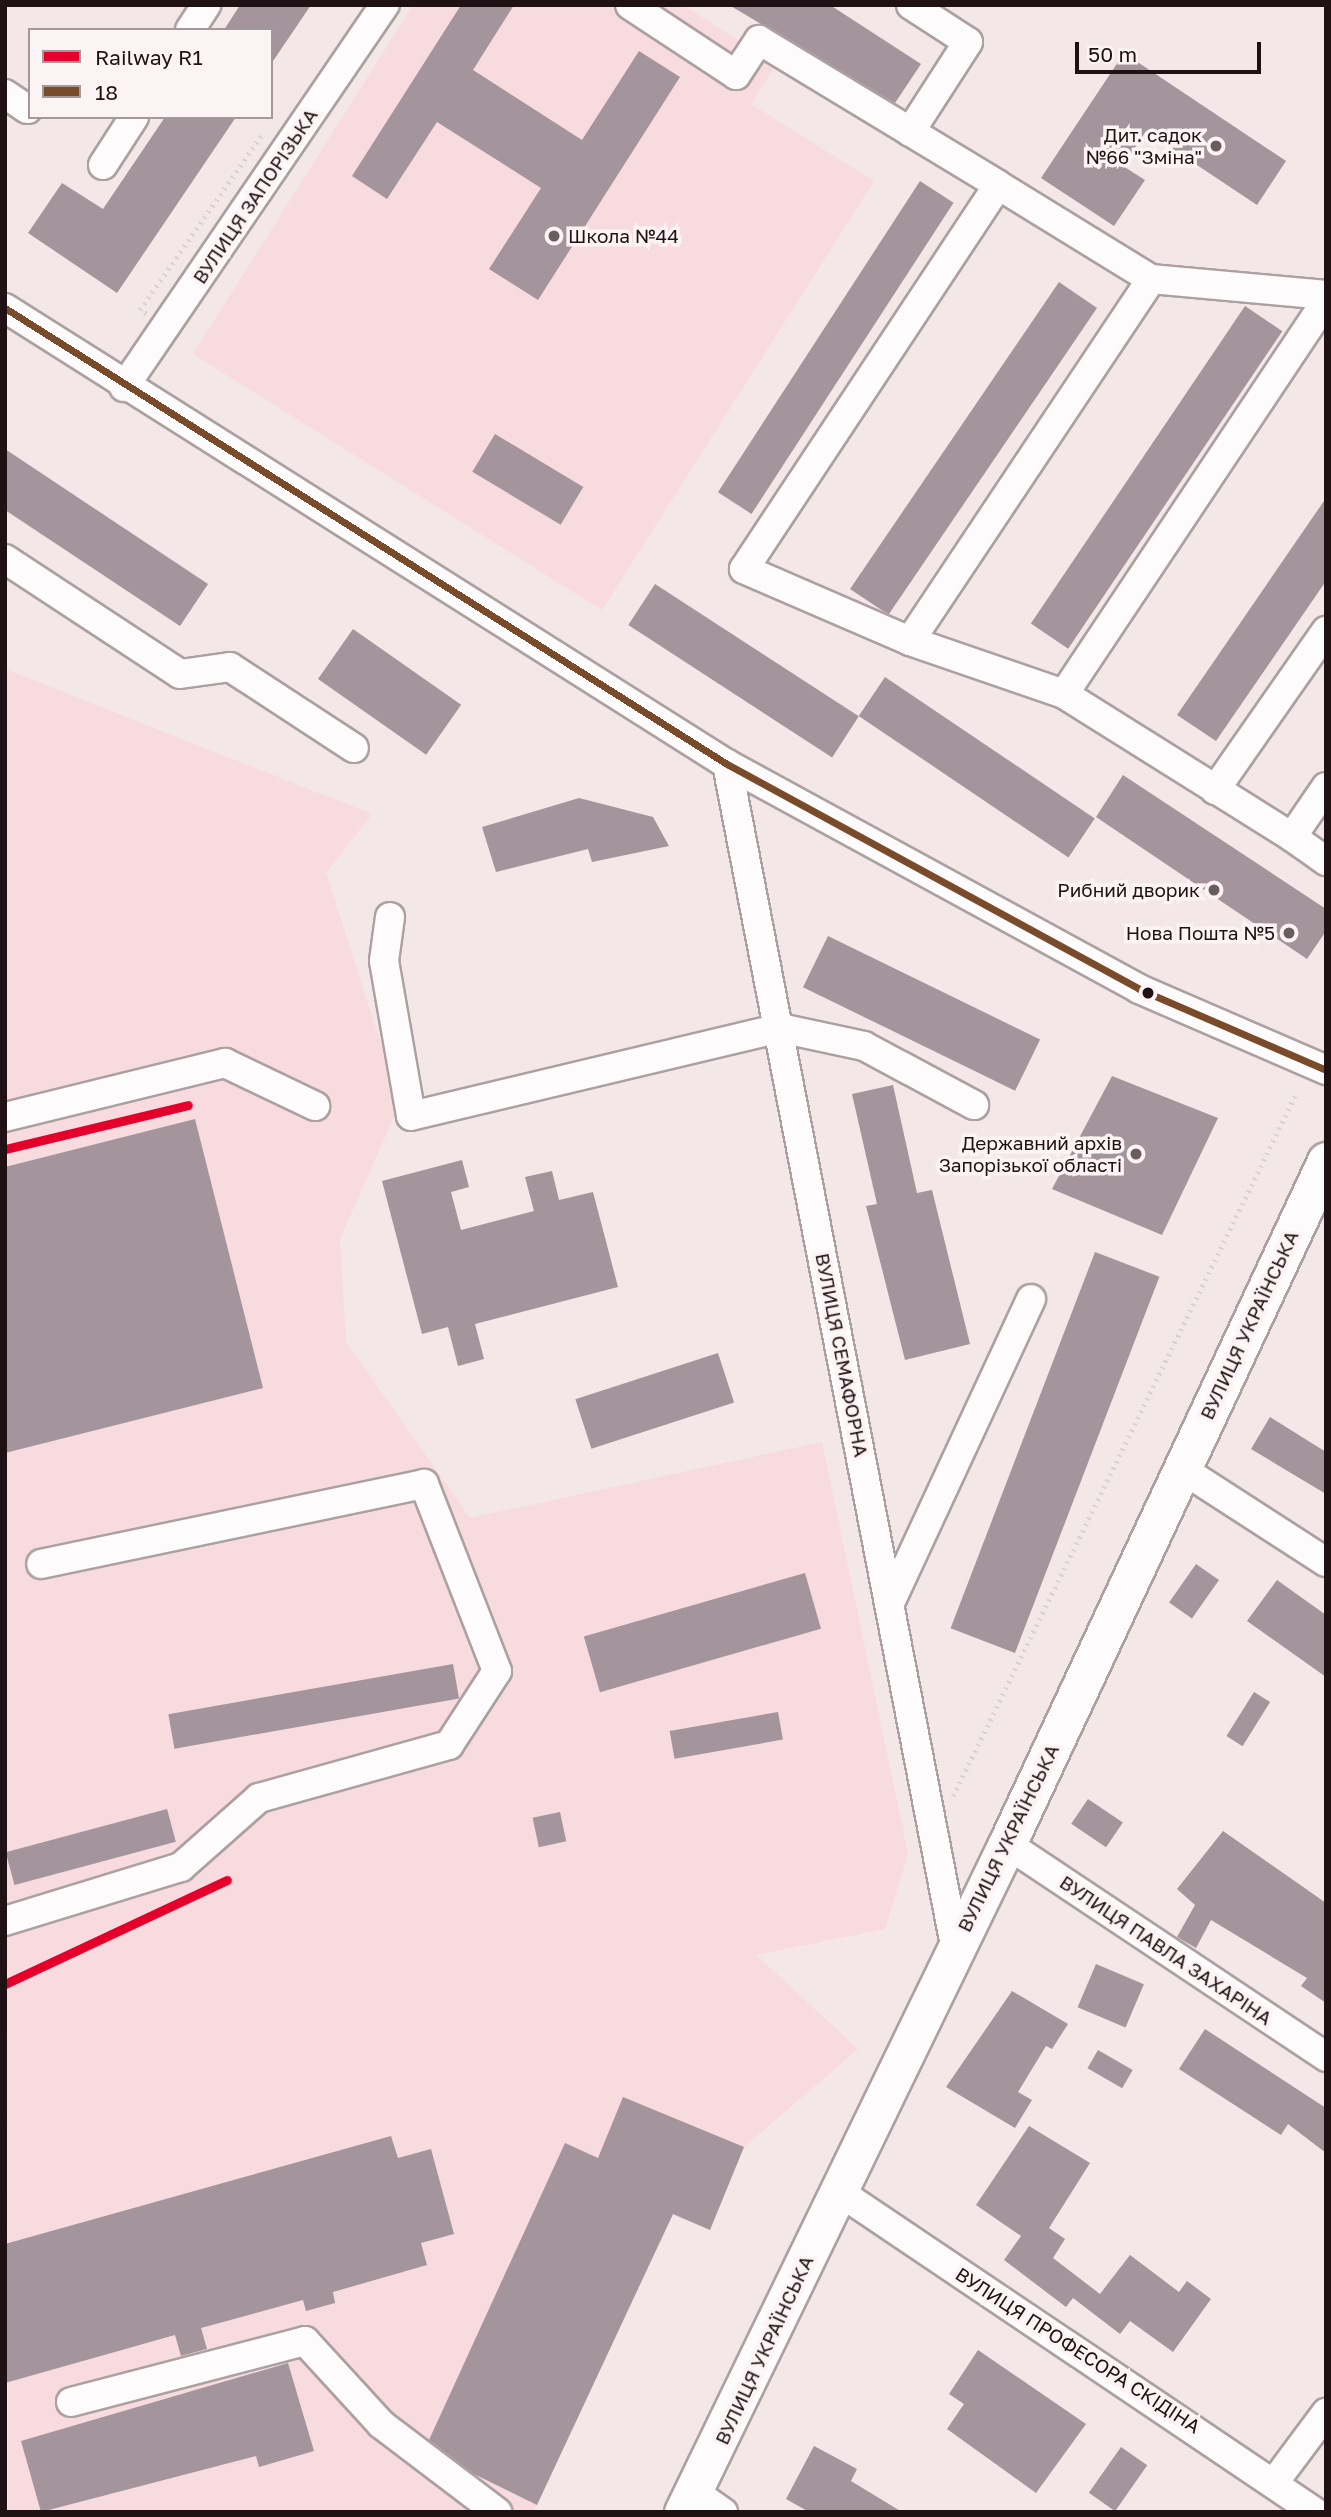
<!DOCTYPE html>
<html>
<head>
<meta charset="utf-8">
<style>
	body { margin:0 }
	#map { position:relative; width:1331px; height:2517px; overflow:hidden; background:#f4e7e8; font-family:"Golos Text",sans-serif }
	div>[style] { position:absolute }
	.built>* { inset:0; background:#f7dbde }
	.building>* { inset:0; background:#a4949b; transform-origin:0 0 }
	.path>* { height:4.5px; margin-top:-2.25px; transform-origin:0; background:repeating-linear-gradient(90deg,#d7d3d4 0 2px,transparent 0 7px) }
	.roads { filter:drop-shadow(2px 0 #aca0a1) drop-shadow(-2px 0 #aca0a1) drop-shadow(0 2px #aca0a1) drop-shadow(0 -2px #aca0a1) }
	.minor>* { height:28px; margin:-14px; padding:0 14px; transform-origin:14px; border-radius:14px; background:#fdfbfc }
	.major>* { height:37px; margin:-18.5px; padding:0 18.5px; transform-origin:18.5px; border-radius:18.5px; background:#fdfbfc }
	.bus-1>* { height:7px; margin:-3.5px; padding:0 3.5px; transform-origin:3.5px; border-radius:3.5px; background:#7a4b2a }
	.rail-1>* { height:9px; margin:-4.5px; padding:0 4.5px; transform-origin:4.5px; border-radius:4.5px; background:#e4002b }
	.dots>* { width:19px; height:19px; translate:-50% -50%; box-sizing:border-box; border:4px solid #fcf3f4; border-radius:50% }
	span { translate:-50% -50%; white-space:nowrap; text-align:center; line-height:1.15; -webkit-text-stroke:7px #fcf3f4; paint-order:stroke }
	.poi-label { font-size:19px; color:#201214 }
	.right { translate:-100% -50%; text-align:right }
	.left { translate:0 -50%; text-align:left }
	.street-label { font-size:19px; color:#201214 }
	.frame { position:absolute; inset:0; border:7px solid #201214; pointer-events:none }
	.legend { position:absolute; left:28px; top:28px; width:245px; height:91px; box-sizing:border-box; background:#fcf3f4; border:2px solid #a4999a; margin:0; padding:9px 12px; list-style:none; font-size:21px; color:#201214 }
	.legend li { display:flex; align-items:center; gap:14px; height:35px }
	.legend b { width:35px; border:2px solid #a4999a }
	.scale { position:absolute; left:1075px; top:42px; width:186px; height:32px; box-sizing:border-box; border:4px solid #201214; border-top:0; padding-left:9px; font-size:21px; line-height:24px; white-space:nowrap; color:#201214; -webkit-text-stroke:5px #fcf3f4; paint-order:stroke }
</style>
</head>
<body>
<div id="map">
	<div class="built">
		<div style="clip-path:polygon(413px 5px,683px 5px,776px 64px,751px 104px,874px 181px,602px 610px,193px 354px)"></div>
		<div style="clip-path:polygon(5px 669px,372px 814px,326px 873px,400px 1103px,340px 1239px,346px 1342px,470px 1518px,822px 1442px,908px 1854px,885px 1929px,756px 1955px,858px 2049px,744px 2147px,710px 2230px,673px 2215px,533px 2512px,8px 2512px)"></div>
	</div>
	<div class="building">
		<div style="clip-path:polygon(240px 5px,311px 5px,271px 64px,271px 30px,224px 30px)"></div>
		<div style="clip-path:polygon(461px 5px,514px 5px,473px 70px,582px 140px,639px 51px,680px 77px,538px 300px,489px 269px,541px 188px,437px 122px,387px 199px,352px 176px)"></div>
		<div style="clip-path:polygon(729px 5px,830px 5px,921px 64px,895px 103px)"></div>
		<div style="clip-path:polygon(1124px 53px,1286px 161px,1257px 205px,1146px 131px,1123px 166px,1145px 180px,1114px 226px,1041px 178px)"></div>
		<div style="clip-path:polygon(165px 117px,236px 117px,117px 293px,28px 233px,62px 183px,103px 209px)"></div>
		<div style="left:920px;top:181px;width:40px;height:371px;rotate:33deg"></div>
		<div style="clip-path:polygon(1059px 282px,1097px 308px,889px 614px,883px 611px,850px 589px)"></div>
		<div style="left:1245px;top:306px;width:45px;height:383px;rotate:34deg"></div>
		<div style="left:495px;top:434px;width:103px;height:44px;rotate:31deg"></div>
		<div style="clip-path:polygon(5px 449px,208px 584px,180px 626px,5px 510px)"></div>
		<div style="clip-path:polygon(1326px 498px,1326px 581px,1216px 741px,1177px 715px)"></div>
		<div style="left:655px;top:584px;width:243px;height:49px;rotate:33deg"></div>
		<div style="left:353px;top:629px;width:132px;height:61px;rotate:35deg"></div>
		<div style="left:885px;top:677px;width:253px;height:47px;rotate:34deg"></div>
		<div style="clip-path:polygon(1123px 775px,1326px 909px,1326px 931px,1307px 959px,1096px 817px)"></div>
		<div style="clip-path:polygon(579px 798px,653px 817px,669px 846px,592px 862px,588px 849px,496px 872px,482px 827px)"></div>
		<div style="left:828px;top:936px;width:236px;height:57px;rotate:26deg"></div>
		<div style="clip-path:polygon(1112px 1076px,1218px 1118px,1162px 1235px,1052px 1189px)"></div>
		<div style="clip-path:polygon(893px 1085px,917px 1193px,932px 1190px,970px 1344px,905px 1360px,866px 1206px,877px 1204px,852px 1094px)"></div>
		<div style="clip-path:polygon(195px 1119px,263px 1388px,5px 1453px,5px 1167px)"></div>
		<div style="clip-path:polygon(462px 1160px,469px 1187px,451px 1192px,461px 1230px,534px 1211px,525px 1177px,552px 1171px,559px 1200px,593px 1192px,618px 1287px,475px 1324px,484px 1359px,458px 1366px,448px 1327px,422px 1334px,382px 1181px)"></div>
		<div style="left:1095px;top:1252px;width:69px;height:403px;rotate:21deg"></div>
		<div style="left:718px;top:1353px;width:52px;height:150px;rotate:72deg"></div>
		<div style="clip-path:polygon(1270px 1417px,1326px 1452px,1326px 1494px,1251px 1449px)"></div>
		<div style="left:1196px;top:1564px;width:28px;height:47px;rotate:35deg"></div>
		<div style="left:805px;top:1573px;width:58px;height:230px;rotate:74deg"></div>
		<div style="clip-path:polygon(1277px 1580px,1326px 1615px,1326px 1677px,1247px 1621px)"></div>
		<div style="left:453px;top:1664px;width:35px;height:289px;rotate:80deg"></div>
		<div style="left:1254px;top:1692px;width:19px;height:52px;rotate:32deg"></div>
		<div style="left:778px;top:1712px;width:28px;height:110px;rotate:80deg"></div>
		<div style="left:1088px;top:1799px;width:42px;height:30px;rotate:34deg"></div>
		<div style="left:167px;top:1809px;width:34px;height:167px;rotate:75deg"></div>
		<div style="left:560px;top:1812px;width:30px;height:28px;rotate:78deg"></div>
		<div style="clip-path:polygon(1223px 1831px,1326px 1903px,1326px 2003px,1301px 1986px,1307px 1978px,1211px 1920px,1196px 1948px,1177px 1937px,1195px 1905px,1177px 1889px)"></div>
		<div style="left:1096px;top:1964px;width:52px;height:47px;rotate:23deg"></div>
		<div style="clip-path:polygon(1012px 1991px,1068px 2024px,1052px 2049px,1046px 2046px,1018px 2092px,1032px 2100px,1015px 2128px,946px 2087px)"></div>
		<div style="clip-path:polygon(1205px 2029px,1326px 2108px,1326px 2153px,1288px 2124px,1281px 2135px,1179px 2069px)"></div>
		<div style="left:1098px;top:2050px;width:40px;height:21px;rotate:30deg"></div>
		<div style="clip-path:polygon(623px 2097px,744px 2147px,710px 2230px,673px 2214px,537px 2505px,474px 2474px,429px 2440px,565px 2143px,598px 2158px)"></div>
		<div style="clip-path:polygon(1029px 2126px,1090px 2163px,1049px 2228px,1065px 2239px,1053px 2258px,1100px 2294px,1130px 2255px,1179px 2292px,1187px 2281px,1211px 2299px,1173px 2352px,1130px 2321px,1120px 2334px,1073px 2298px,1066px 2307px,1004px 2260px,1021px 2236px,976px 2205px)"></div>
		<div style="clip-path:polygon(391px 2136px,398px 2158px,431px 2149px,454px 2234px,421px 2243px,427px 2265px,333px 2292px,335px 2303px,306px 2311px,303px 2300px,201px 2328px,207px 2349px,181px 2356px,175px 2335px,5px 2383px,5px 2244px)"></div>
		<div style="clip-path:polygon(978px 2350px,1086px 2424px,1036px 2493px,947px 2429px,964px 2404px,949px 2394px)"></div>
		<div style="clip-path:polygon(288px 2363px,314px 2451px,259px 2467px,256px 2456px,41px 2512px,21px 2441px)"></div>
		<div style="clip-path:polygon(814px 2446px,857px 2469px,851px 2481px,902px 2512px,809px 2512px,786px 2499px)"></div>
		<div style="left:1121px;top:2447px;width:32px;height:56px;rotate:35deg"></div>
	</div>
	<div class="path">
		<div style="left:146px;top:314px;width:7px;rotate:-146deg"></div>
		<div style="left:140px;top:310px;width:216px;rotate:-55.2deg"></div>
		<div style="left:953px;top:1796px;width:779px;rotate:-63.96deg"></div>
	</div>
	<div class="roads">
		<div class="minor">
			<div style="left:630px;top:5px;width:127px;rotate:33.4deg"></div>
			<div style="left:736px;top:75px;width:42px;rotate:-56.7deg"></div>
			<div style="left:759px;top:40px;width:280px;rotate:31.2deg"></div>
			<div style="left:190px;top:30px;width:30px;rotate:-57deg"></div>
			<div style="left:5px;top:94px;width:27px;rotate:34deg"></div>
			<div style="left:910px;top:132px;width:107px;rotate:-57.2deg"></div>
			<div style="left:968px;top:42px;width:68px;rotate:-147deg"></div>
			<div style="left:103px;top:165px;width:57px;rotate:-57.1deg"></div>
			<div style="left:5px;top:308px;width:854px;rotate:32.28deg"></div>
			<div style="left:727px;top:764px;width:469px;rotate:28.6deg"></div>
			<div style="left:1139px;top:989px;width:204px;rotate:23.4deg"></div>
			<div style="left:124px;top:387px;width:463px;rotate:-55.7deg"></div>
			<div style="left:5px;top:559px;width:209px;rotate:33.3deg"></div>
			<div style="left:180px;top:674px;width:50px;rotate:-8deg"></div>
			<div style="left:230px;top:667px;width:148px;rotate:33.2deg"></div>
			<div style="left:910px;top:641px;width:181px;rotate:-156.6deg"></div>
			<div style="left:744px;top:569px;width:460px;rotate:-56.5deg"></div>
			<div style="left:998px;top:185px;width:180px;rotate:31.6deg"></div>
			<div style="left:1064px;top:694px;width:163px;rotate:-161deg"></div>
			<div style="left:910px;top:641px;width:435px;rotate:-56.3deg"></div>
			<div style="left:1151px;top:279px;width:176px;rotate:5.2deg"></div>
			<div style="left:727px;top:764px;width:1204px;rotate:79.08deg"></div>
			<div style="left:1326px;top:787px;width:60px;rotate:124.2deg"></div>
			<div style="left:1292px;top:837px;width:42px;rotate:35.2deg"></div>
			<div style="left:1215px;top:790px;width:194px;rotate:-55.1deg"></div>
			<div style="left:1292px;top:837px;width:269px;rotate:-147.9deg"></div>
			<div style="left:1064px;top:694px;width:472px;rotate:-56.3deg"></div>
			<div style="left:390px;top:917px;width:44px;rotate:97.8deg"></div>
			<div style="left:384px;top:961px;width:157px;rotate:80.1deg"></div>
			<div style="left:411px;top:1116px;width:379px;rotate:-13.4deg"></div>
			<div style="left:780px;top:1028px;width:86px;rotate:12.1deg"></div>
			<div style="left:864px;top:1046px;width:125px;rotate:28.2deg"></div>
			<div style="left:5px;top:1117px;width:227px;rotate:-13.8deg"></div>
			<div style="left:225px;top:1063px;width:100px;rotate:25.5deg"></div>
			<div style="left:1182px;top:1469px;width:171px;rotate:32.9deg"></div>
			<div style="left:890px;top:1603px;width:335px;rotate:-65.1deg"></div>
			<div style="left:1007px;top:1844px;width:384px;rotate:33.7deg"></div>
			<div style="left:5px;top:1921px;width:184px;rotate:-17.1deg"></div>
			<div style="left:181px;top:1867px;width:104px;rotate:-41.5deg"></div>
			<div style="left:259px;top:1798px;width:197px;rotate:-15.6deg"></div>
			<div style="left:449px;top:1745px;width:88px;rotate:-57deg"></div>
			<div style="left:497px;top:1671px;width:201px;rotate:-111.3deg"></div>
			<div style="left:424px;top:1484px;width:391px;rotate:168.2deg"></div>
			<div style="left:838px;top:2191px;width:575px;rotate:33.94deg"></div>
			<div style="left:71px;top:2402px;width:242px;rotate:-14.6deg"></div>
			<div style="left:305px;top:2341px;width:113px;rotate:47.5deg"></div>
			<div style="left:381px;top:2424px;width:146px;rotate:37.2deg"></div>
			<div style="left:1276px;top:2480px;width:84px;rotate:-53.3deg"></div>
			<div style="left:697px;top:2494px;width:32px;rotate:35deg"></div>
		</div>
		<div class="major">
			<div style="left:683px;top:2512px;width:742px;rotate:-64.13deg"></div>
			<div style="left:1007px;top:1844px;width:754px;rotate:-64.96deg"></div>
		</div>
	</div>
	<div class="bus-1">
		<div style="left:5px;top:308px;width:854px;rotate:32.28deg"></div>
		<div style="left:727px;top:764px;width:469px;rotate:28.6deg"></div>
		<div style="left:1139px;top:989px;width:204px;rotate:23.4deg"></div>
	</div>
	<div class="rail-1">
		<div style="left:5px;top:1149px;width:188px;rotate:-13.5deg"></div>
		<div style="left:5px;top:1984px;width:245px;rotate:-25.1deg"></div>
	</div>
	<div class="dots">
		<div style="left:1216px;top:146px;background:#6a5d5e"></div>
		<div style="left:554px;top:236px;background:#6a5d5e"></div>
		<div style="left:1214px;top:890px;background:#6a5d5e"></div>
		<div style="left:1289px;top:933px;background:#6a5d5e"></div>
		<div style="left:1148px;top:993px;background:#201214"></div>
		<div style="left:1136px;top:1154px;background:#6a5d5e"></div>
	</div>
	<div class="poi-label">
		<span class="right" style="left:1202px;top:146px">Дит. садок<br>№66 "Зміна"</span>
		<span class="left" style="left:568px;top:236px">Школа №44</span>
		<span class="right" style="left:1200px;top:890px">Рибний дворик</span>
		<span class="right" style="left:1275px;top:933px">Нова Пошта №5</span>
		<span class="right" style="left:1122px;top:1154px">Державний архів<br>Запорізької області</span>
	</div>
	<div class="street-label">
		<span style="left:255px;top:196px;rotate:-56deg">ВУЛИЦЯ ЗАПОРІЗЬКА</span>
		<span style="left:1249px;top:1325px;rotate:-65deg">ВУЛИЦЯ УКРАЇНСЬКА</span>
		<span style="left:842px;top:1355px;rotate:79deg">ВУЛИЦЯ СЕМАФОРНА</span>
		<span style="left:1008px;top:1838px;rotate:-64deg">ВУЛИЦЯ УКРАЇНСЬКА</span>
		<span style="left:1166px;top:1950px;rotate:34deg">ВУЛИЦЯ ПАВЛА ЗАХАРІНА</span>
		<span style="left:764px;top:2350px;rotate:-65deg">ВУЛИЦЯ УКРАЇНСЬКА</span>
		<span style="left:1078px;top:2350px;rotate:33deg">ВУЛИЦЯ ПРОФЕСОРА СКІДІНА</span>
	</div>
	<div class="frame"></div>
	<ul class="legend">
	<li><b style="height:9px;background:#e4002b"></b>Railway R1</li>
	<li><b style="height:9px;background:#7a4b2a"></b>18</li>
	</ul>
	<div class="scale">50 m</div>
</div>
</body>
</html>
